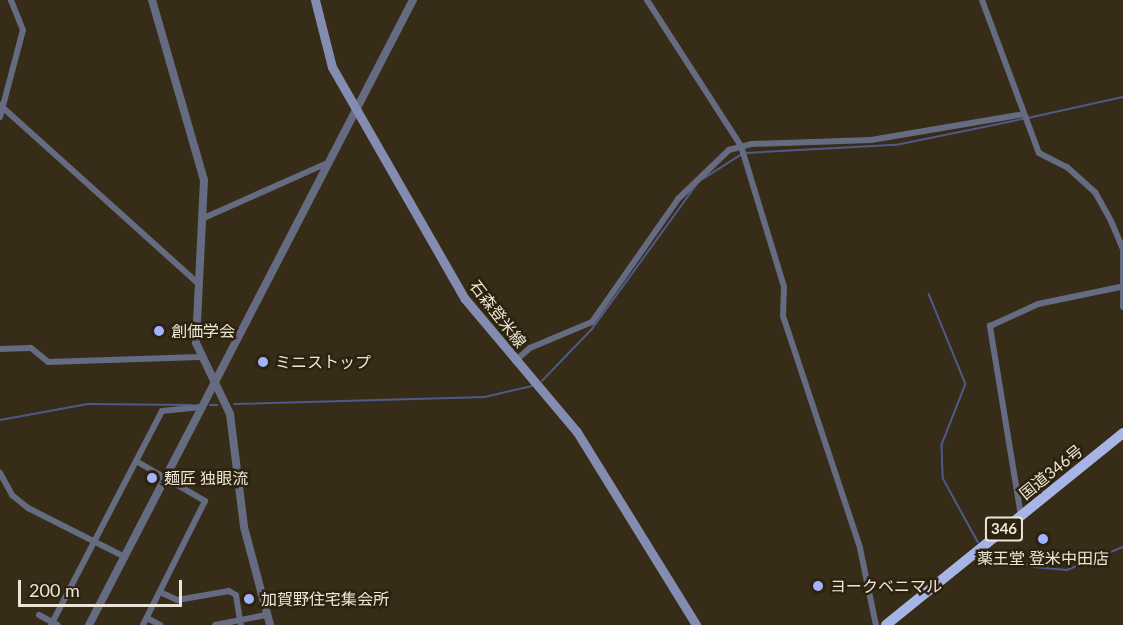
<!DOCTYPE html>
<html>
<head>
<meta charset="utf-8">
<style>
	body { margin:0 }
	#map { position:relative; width:1123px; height:625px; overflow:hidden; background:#372c17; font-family:Lato,"Noto Sans JP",sans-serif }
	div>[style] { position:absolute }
	.stream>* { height:1.5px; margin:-0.75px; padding:0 0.75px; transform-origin:0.75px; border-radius:0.75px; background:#4f5a8a }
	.minor>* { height:6px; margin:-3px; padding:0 3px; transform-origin:3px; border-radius:3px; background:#656b81 }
	.tertiary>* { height:8px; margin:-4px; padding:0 4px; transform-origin:4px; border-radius:4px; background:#656b81 }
	.secondary>* { height:9px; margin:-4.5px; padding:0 4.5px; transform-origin:4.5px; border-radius:4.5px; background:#848db1 }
	.trunk>* { height:10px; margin:-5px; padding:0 5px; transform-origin:5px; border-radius:5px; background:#a7b4e6 }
	.dots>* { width:16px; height:16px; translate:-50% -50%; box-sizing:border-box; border:3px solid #2c220e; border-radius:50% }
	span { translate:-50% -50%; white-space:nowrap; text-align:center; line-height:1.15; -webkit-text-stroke:5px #2c220e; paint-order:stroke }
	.shield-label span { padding:2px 4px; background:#2c220e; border:2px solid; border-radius:4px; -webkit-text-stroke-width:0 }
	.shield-label { font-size:15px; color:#ece6d9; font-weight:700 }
	.street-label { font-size:16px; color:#ece6d9 }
	.poi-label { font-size:16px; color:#ece6d9 }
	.left { translate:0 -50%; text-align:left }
	.scale { position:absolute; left:18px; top:580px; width:164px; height:27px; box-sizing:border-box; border:3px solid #ece6d9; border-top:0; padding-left:8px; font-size:18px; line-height:21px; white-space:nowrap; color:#ece6d9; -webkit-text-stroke:4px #2c220e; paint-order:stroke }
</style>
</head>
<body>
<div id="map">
	<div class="stream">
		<div style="left:1028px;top:118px;width:97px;rotate:-12.5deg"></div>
		<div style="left:746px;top:153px;width:150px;rotate:-3.1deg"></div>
		<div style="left:896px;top:145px;width:130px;rotate:-11.6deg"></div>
		<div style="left:703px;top:179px;width:46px;rotate:-32.7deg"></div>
		<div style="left:929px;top:294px;width:97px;rotate:67.7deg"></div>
		<div style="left:966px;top:384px;width:66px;rotate:111.5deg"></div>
		<div style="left:942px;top:445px;width:33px;rotate:88deg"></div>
		<div style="left:943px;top:478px;width:73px;rotate:61.3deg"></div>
		<div style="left:542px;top:381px;width:72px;rotate:-46.1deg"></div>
		<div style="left:592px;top:329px;width:179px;rotate:-54.1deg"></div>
		<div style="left:234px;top:404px;width:251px;rotate:-1.6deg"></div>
		<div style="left:485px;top:397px;width:48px;rotate:-13.2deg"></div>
		<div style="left:210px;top:405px;width:7px"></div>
		<div style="left:0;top:420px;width:89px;rotate:-10.3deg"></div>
		<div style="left:88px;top:404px;width:104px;rotate:0.6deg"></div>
		<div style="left:988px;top:550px;width:49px;rotate:20.3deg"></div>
		<div style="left:1034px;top:567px;width:33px;rotate:5deg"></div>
		<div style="left:1067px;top:570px;width:61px;rotate:-22.3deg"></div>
	</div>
	<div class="minor">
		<div style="left:647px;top:0;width:174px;rotate:57.2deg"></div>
		<div style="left:741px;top:146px;width:147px;rotate:73deg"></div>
		<div style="left:784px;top:287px;width:29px;rotate:92deg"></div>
		<div style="left:783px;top:316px;width:244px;rotate:71.6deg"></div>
		<div style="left:860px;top:548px;width:79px;rotate:78.3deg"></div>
		<div style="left:982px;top:0;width:163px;rotate:69.6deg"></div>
		<div style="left:1039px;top:153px;width:31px;rotate:27deg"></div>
		<div style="left:1067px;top:167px;width:38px;rotate:42deg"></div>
		<div style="left:1095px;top:192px;width:33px;rotate:61deg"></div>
		<div style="left:1111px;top:221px;width:30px;rotate:67deg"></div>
		<div style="left:1123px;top:249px;width:58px;rotate:90deg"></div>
		<div style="left:0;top:105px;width:266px;rotate:42deg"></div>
		<div style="left:0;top:117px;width:90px;rotate:-75.2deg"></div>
		<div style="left:23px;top:30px;width:32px;rotate:-112deg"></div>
		<div style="left:206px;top:217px;width:130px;rotate:-24deg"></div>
		<div style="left:0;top:349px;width:31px;rotate:-2deg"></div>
		<div style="left:31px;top:348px;width:22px;rotate:39deg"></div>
		<div style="left:48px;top:362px;width:152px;rotate:-1.9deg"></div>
		<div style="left:515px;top:361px;width:20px;rotate:-41deg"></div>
		<div style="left:530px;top:348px;width:67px;rotate:-22.8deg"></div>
		<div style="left:592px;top:322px;width:150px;rotate:-55deg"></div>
		<div style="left:678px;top:199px;width:71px;rotate:-43.9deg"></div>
		<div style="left:729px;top:150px;width:23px;rotate:-15deg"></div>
		<div style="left:751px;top:144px;width:120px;rotate:-1.9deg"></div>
		<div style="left:871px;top:140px;width:155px;rotate:-9.6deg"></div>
		<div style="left:136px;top:461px;width:80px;rotate:30.1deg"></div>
		<div style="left:205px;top:501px;width:139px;rotate:116.6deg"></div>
		<div style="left:0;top:473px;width:25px;rotate:61deg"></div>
		<div style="left:12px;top:495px;width:21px;rotate:39deg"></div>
		<div style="left:28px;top:508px;width:109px;rotate:26.8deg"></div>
		<div style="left:1021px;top:516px;width:193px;rotate:-99.3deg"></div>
		<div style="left:990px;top:326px;width:53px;rotate:-24.6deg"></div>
		<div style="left:1038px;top:304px;width:84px;rotate:-11.7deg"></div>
		<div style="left:160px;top:592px;width:19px;rotate:25deg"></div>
		<div style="left:177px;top:600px;width:53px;rotate:-9.8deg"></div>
		<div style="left:229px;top:591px;width:8px;rotate:30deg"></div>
		<div style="left:236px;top:595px;width:30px;rotate:81deg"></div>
		<div style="left:39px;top:615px;width:21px;rotate:28deg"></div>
		<div style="left:147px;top:618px;width:15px;rotate:28deg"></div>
		<div style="left:51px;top:625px;width:241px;rotate:-62.6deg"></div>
		<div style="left:162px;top:411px;width:39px;rotate:-6deg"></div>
		<div style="left:215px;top:625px;width:52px;rotate:-11.1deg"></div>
	</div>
	<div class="tertiary">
		<div style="left:152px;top:0;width:187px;rotate:73.9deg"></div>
		<div style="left:204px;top:180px;width:163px;rotate:92.8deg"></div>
		<div style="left:196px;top:343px;width:79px;rotate:64.4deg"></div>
		<div style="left:230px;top:414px;width:114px;rotate:82.9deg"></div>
		<div style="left:244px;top:527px;width:101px;rotate:75.1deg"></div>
		<div style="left:89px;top:625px;width:704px;rotate:-62.6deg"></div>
	</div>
	<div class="secondary">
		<div style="left:315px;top:0;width:69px;rotate:75.8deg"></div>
		<div style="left:332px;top:67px;width:267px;rotate:60.2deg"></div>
		<div style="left:465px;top:299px;width:174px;rotate:49.9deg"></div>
		<div style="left:577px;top:432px;width:227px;rotate:58.3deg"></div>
	</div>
	<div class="trunk">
		<div style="left:886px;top:625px;width:305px;rotate:-39deg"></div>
	</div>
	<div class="dots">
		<div style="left:159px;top:331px;background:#a1b3fd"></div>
		<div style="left:263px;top:362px;background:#a1b3fd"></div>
		<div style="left:152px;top:478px;background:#a1b3fd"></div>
		<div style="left:1043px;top:539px;background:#a1b3fd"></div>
		<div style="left:818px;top:586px;background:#a1b3fd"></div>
		<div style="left:249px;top:599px;background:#a1b3fd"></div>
	</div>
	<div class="shield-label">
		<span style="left:1004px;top:529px">346</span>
	</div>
	<div class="street-label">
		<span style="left:498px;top:314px;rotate:52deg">石森登米線</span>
		<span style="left:1051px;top:472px;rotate:-39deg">国道346号</span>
	</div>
	<div class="poi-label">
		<span class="left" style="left:171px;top:331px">創価学会</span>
		<span class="left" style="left:275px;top:362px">ミニストップ</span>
		<span class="left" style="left:164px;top:478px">麺匠 独眼流</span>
		<span style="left:1043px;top:558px">薬王堂 登米中田店</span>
		<span class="left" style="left:830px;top:586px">ヨークベニマル</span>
		<span class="left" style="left:261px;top:599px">加賀野住宅集会所</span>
	</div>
	<div class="scale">200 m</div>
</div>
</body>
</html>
